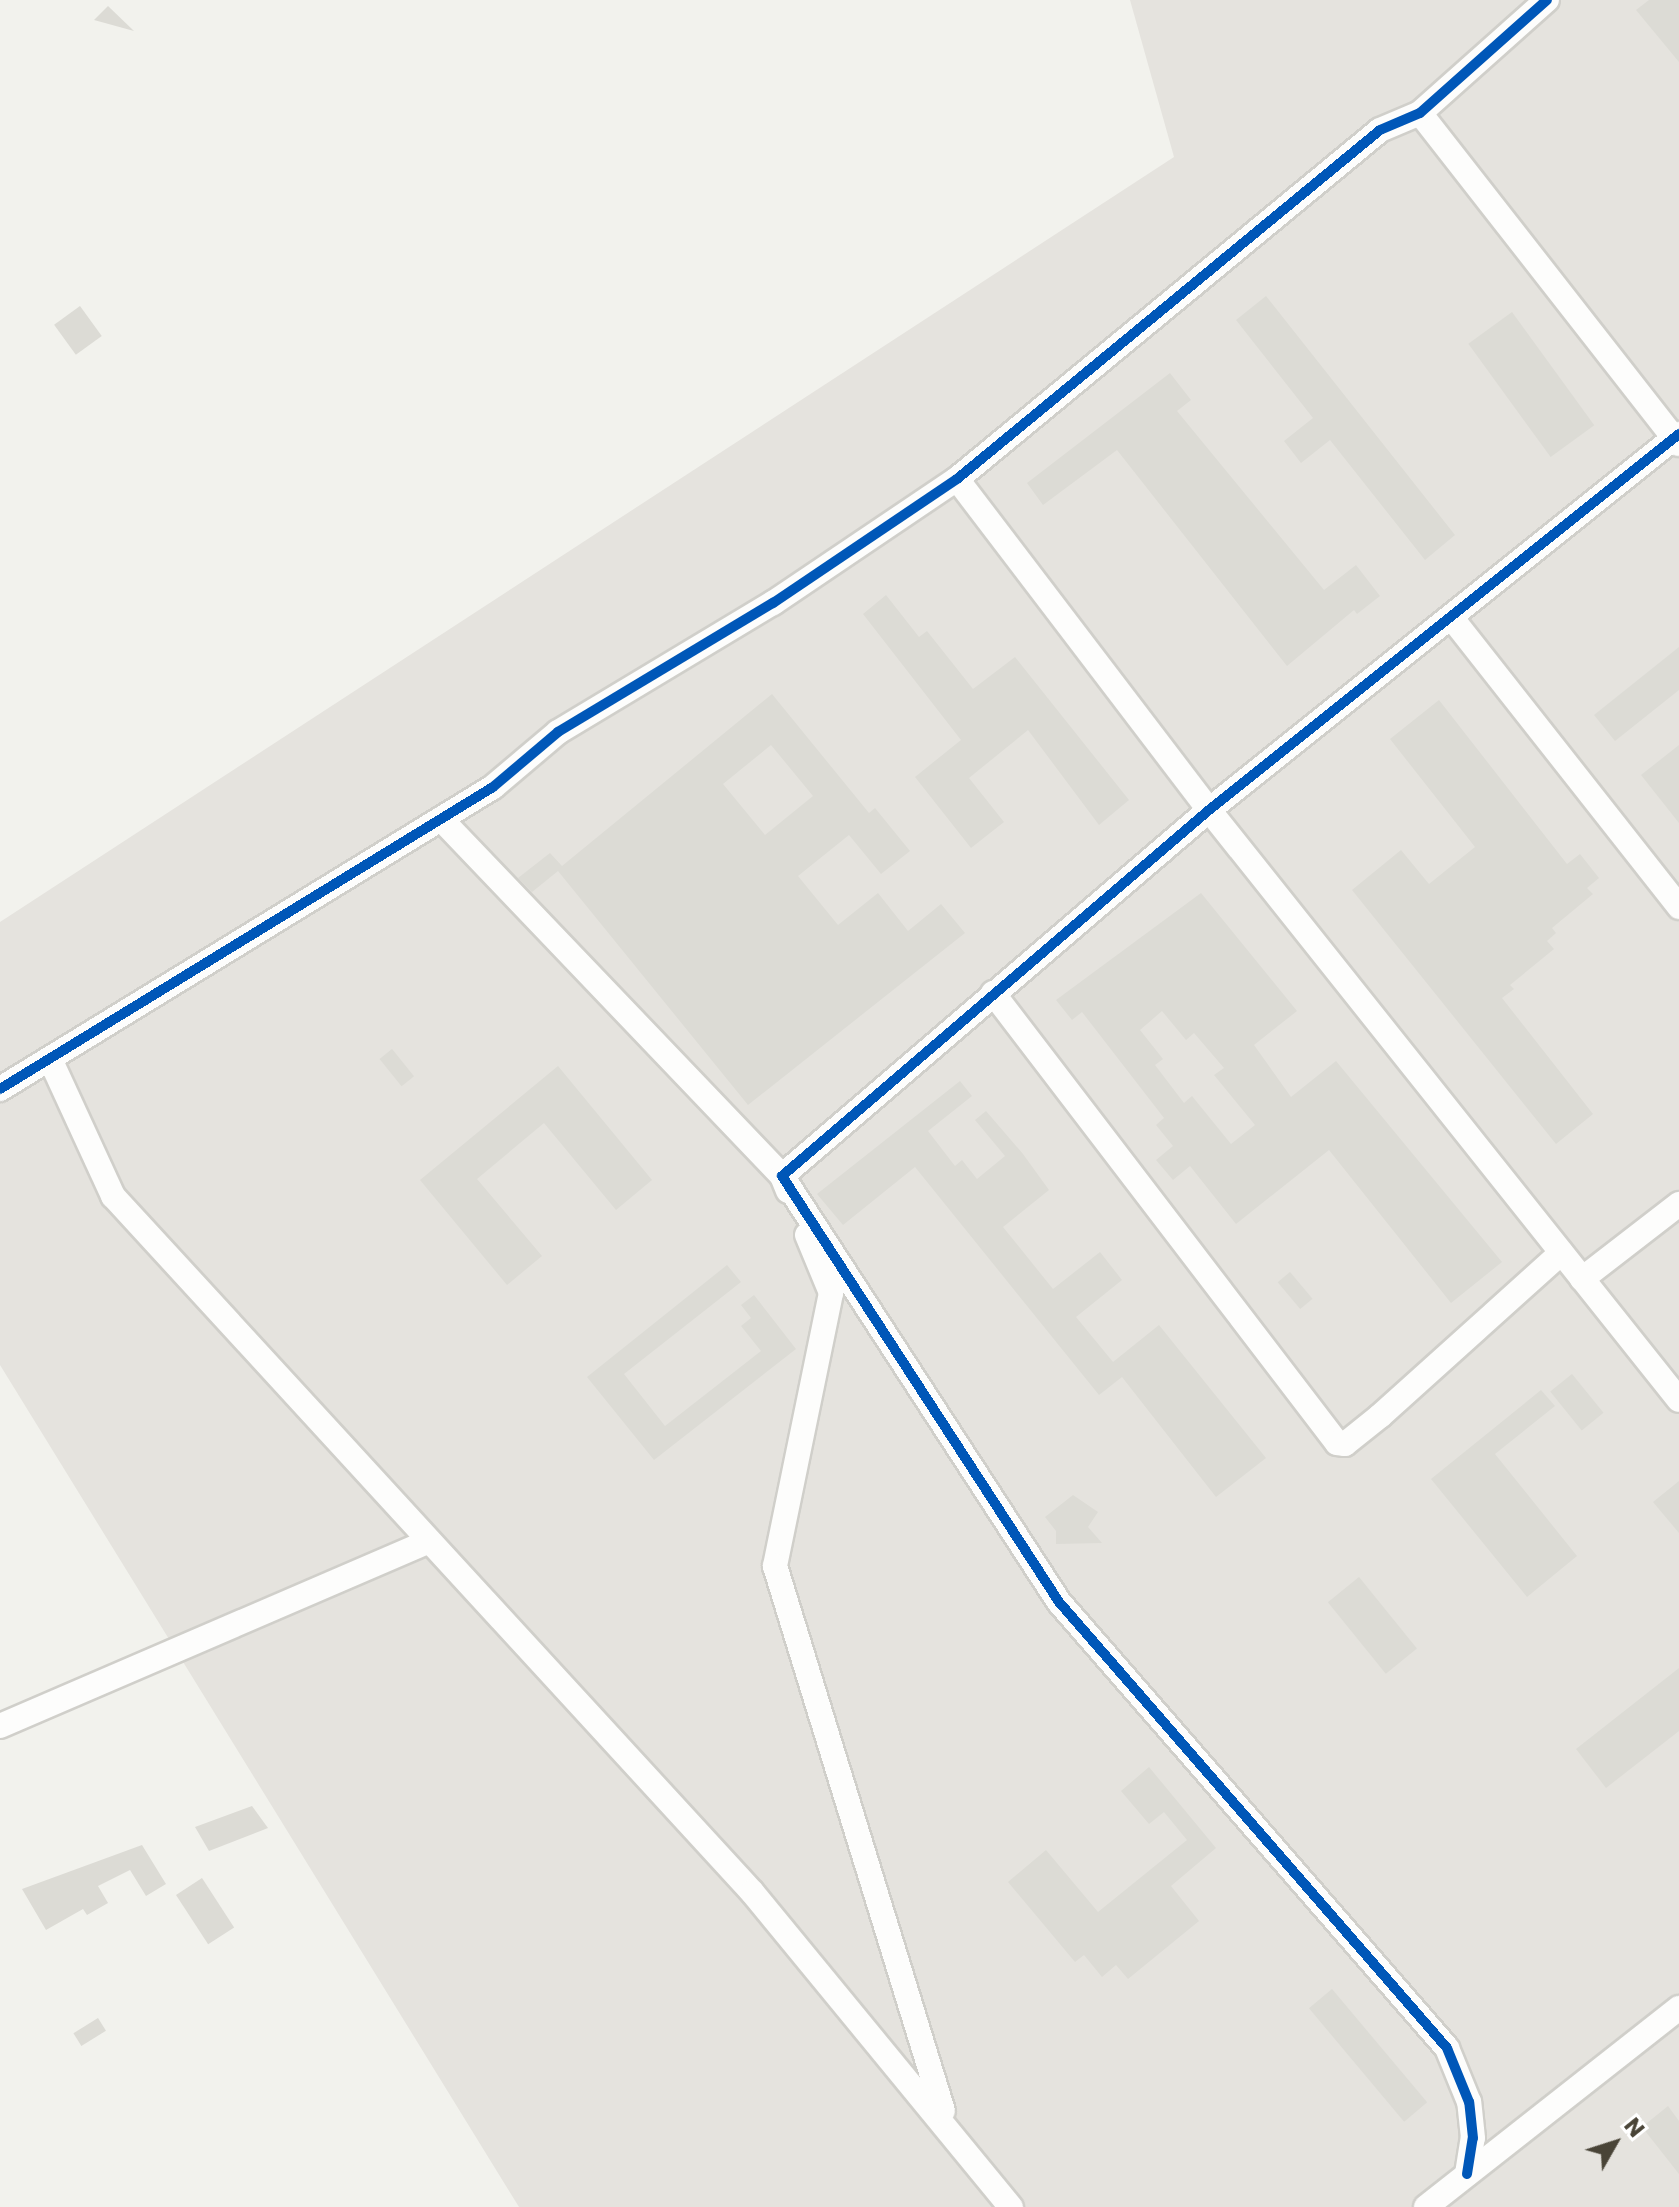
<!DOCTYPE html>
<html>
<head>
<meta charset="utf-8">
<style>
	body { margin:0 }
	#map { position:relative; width:1679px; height:2207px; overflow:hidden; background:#f2f2ed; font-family:Poppins,sans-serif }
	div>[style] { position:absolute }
	.industrial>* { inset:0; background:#e5e3de }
	.building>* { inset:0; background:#dcdbd5; transform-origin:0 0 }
	.roads { filter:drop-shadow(2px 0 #d0cfca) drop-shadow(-2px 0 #d0cfca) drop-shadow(0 2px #d0cfca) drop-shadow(0 -2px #d0cfca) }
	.street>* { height:24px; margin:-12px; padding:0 12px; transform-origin:12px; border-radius:12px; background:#fdfdfc }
	.cycleway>* { height:10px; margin:-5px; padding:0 5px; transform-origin:5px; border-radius:5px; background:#0057b8 }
	span { translate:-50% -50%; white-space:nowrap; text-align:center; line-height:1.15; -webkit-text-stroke:7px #fff; paint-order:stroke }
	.north { position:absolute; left:1575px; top:2103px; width:80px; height:80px; -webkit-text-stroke:6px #fff; paint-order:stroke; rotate:51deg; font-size:22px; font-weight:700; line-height:32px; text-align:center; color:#494437 }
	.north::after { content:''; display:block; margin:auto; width:28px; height:36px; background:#494437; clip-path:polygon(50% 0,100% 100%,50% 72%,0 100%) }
</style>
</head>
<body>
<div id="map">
	<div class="industrial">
		<div style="clip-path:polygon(1130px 0,1679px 0,1679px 2207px,519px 2207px,0 1365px,0 922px,1174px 157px)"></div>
	</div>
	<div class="building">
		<div style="clip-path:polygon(1649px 0,1679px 0,1679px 62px,1636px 10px)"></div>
		<div style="clip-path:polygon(108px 6px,134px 31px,94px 20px)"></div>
		<div style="clip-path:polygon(1266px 296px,1455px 535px,1425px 560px,1330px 440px,1301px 463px,1284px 441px,1313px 418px,1236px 320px)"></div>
		<div style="left:80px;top:306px;width:37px;height:32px;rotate:54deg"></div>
		<div style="left:1512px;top:312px;width:140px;height:54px;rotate:54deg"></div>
		<div style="clip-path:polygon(1170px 373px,1191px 400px,1177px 411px,1324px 590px,1356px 565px,1380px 596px,1357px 614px,1354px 610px,1287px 666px,1117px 450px,1043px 505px,1027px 483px)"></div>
		<div style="clip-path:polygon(886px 595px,919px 637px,927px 631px,973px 689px,1015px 657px,1129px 800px,1099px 825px,1028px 730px,969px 778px,1004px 822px,971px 848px,915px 777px,961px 740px,863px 614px)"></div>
		<div style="clip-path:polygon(1679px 647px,1679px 690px,1615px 741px,1594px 715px)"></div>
		<div style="clip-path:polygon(evenodd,772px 694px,869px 813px,875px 808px,910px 851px,881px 874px,849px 835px,798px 876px,838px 925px,878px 893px,908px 931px,941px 904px,965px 933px,748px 1105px,558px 871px,532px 892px,518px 878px,550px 853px,562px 866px,772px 694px,771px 745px,813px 796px,765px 835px,723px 784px,771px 745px)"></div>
		<div style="clip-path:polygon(1439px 700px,1567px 864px,1580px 854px,1599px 878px,1587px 888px,1593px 894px,1552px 928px,1556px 933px,1547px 941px,1554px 949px,1510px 985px,1514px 989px,1502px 998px,1593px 1114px,1556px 1144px,1352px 890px,1401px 850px,1429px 884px,1475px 847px,1390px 739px)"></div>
		<div style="clip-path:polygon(1679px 745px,1679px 823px,1641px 775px)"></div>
		<div style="clip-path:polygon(evenodd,1201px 893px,1297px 1011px,1254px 1045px,1291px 1097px,1336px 1061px,1502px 1262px,1451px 1303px,1329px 1150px,1236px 1224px,1190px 1166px,1173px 1180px,1156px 1160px,1173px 1146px,1156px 1125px,1164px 1118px,1082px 1012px,1072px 1020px,1056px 1000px,1201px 893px,1162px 1011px,1186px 1040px,1194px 1033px,1224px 1068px,1214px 1075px,1255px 1125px,1231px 1144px,1192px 1096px,1184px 1103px,1155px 1065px,1163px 1059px,1140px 1030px,1162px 1011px)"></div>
		<div style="left:392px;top:1049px;width:35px;height:16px;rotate:51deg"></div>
		<div style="clip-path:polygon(558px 1066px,652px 1180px,616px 1210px,544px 1123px,477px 1179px,542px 1256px,507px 1285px,420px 1180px)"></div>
		<div style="clip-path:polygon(960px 1081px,972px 1096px,928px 1131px,955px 1166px,962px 1160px,977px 1179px,1005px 1156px,975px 1120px,986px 1111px,1023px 1154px,1049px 1190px,1003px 1227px,1053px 1289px,1100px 1252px,1122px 1280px,1076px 1317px,1113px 1362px,1159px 1325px,1266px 1458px,1216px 1497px,1122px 1377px,1099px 1395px,915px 1167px,843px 1225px,817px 1194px)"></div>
		<div style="clip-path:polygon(727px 1265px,741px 1282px,624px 1374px,665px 1426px,761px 1351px,741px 1326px,751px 1318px,741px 1305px,754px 1295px,796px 1349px,654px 1460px,587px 1377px)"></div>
		<div style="left:1290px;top:1272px;width:35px;height:16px;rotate:50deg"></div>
		<div style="left:1572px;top:1374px;width:50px;height:28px;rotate:51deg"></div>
		<div style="clip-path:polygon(1541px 1390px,1555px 1406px,1495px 1454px,1577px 1556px,1527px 1597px,1431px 1479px)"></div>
		<div style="clip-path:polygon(1679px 1481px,1679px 1533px,1653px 1502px)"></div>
		<div style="clip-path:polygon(1073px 1495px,1098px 1512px,1088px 1527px,1102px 1543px,1056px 1544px,1056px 1531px,1045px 1517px)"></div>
		<div style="left:1359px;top:1577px;width:92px;height:40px;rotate:51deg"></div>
		<div style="clip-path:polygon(1679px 1668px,1679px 1731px,1606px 1788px,1576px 1749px)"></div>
		<div style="clip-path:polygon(1149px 1767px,1216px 1848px,1171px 1886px,1199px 1921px,1128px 1979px,1116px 1965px,1102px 1977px,1084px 1955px,1075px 1962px,1008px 1882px,1046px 1850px,1098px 1912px,1187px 1840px,1164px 1812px,1149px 1824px,1121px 1791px)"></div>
		<div style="clip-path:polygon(252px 1806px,268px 1828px,209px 1851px,195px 1827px)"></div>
		<div style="clip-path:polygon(142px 1845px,166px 1884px,146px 1896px,130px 1870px,98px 1886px,108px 1903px,87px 1915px,83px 1909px,46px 1930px,22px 1889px)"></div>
		<div style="left:202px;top:1878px;width:59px;height:31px;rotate:57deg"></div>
		<div style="left:1332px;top:1989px;width:148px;height:30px;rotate:50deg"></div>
		<div style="left:98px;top:2018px;width:15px;height:29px;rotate:58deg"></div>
		<div style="clip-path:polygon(1668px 2106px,1679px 2121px,1679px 2174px,1642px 2127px)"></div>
	</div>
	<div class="roads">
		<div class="street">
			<div style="left:1420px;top:113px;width:420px;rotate:52deg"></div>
			<div style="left:957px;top:479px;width:416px;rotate:52.7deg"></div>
			<div style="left:1209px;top:810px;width:754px;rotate:51.46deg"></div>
			<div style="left:1451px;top:617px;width:369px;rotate:51.8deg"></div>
			<div style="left:441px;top:819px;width:494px;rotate:46.3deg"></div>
			<div style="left:782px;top:1176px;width:16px;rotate:68deg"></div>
			<div style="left:993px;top:993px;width:566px;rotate:52.6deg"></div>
			<div style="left:1337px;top:1443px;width:8px;rotate:7deg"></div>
			<div style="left:1345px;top:1444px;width:45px;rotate:-38.7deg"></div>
			<div style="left:1380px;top:1416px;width:244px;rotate:-42deg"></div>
			<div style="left:50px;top:1059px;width:151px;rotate:65.3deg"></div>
			<div style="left:113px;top:1196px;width:945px;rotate:47.44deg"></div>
			<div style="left:752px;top:1892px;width:408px;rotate:50.6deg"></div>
			<div style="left:0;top:1089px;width:578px;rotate:-31.49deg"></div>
			<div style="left:493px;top:787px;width:85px;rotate:-40.2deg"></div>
			<div style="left:558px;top:732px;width:251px;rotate:-31deg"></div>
			<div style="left:773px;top:603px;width:222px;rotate:-34deg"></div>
			<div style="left:957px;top:479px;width:548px;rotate:-39.52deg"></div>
			<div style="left:1380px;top:130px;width:43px;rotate:-23deg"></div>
			<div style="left:1420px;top:113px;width:170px;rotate:-41.7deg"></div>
			<div style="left:807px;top:1235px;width:63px;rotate:67.5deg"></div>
			<div style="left:831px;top:1293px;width:279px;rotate:101.6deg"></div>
			<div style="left:775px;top:1566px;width:570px;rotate:72.87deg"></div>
			<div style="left:1582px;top:1279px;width:123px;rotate:-37.7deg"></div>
			<div style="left:0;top:1726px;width:467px;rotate:-23.3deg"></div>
			<div style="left:1467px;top:2174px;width:36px;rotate:-81deg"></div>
			<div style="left:1473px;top:2138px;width:36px;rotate:-96deg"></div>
			<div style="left:1469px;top:2102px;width:58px;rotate:-112.2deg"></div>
			<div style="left:1447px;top:2048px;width:591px;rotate:-131.02deg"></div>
			<div style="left:1059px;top:1602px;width:508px;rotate:-123.03deg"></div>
			<div style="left:782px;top:1176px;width:562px;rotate:-40.6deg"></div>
			<div style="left:1209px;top:810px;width:602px;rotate:-38.66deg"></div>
			<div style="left:1426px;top:2207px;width:322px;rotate:-38.2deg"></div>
		</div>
	</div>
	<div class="cycleway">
		<div style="left:0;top:1089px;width:578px;rotate:-31.49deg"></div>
		<div style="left:493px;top:787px;width:85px;rotate:-40.2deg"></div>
		<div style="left:558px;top:732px;width:251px;rotate:-31deg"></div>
		<div style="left:773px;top:603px;width:222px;rotate:-34deg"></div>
		<div style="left:957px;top:479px;width:548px;rotate:-39.52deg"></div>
		<div style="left:1380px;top:130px;width:43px;rotate:-23deg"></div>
		<div style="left:1420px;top:113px;width:170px;rotate:-41.7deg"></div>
		<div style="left:1467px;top:2174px;width:36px;rotate:-81deg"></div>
		<div style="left:1473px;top:2138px;width:36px;rotate:-96deg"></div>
		<div style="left:1469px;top:2102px;width:58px;rotate:-112.2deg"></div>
		<div style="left:1447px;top:2048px;width:591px;rotate:-131.02deg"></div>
		<div style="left:1059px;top:1602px;width:508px;rotate:-123.03deg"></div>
		<div style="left:782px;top:1176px;width:562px;rotate:-40.6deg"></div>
		<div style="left:1209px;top:810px;width:602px;rotate:-38.66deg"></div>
	</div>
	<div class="north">N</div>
</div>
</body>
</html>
